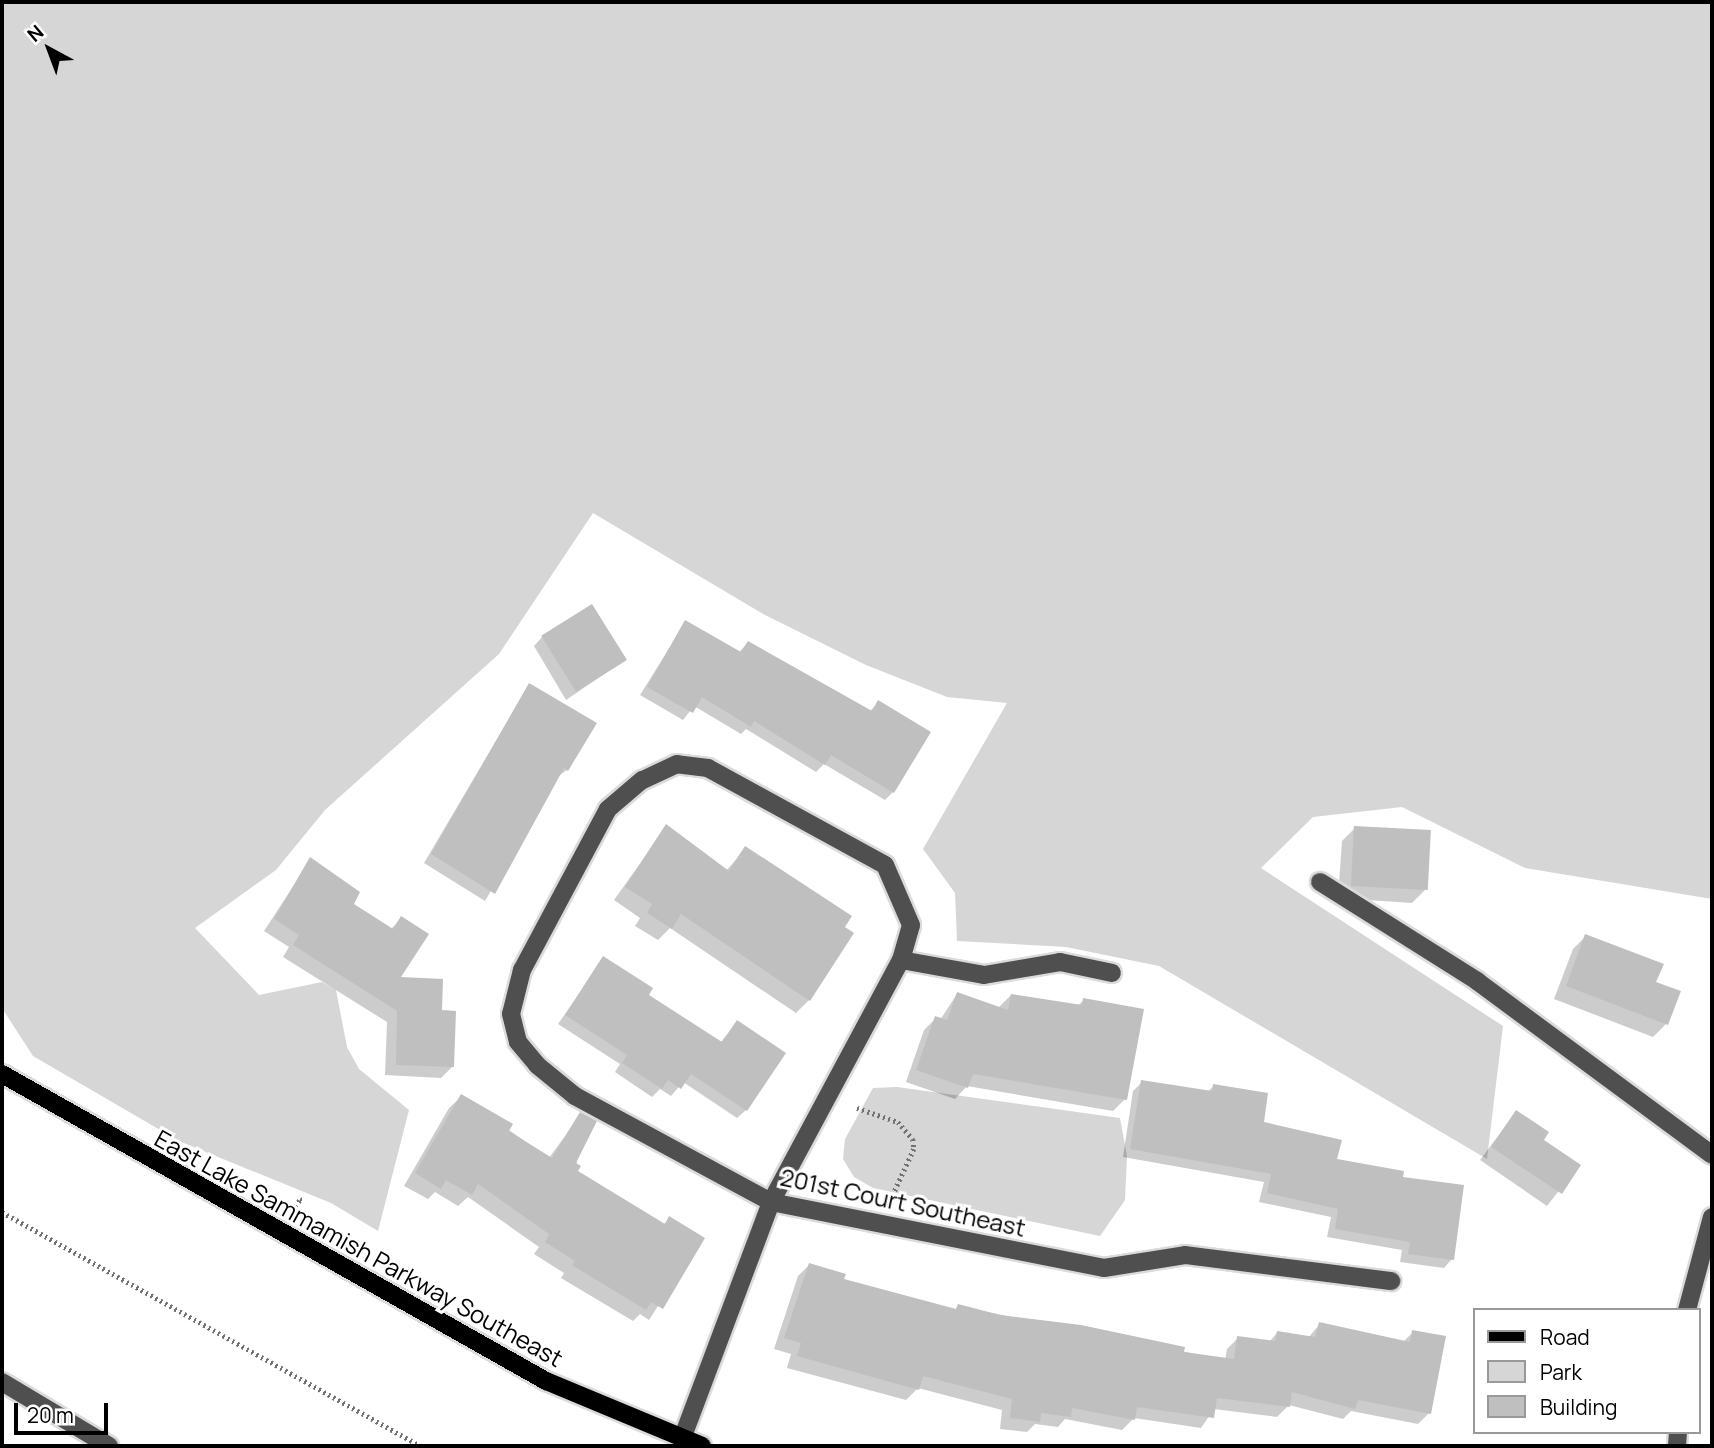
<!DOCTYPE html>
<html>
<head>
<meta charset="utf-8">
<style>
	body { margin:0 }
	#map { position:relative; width:1714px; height:1448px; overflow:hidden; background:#fff; font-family:Manrope,sans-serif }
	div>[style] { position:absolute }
	.green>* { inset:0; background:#d6d6d6 }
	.shadow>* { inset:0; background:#0003 }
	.building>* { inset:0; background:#bfbfbf; transform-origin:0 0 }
	.path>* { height:4.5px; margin-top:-2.25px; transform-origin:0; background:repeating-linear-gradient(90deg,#717171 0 2px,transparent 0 5.5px) }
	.roads { filter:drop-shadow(2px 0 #dbdbdb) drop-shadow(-2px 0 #dbdbdb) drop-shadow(0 2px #dbdbdb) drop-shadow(0 -2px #dbdbdb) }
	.minor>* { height:18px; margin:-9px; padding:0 9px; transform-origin:9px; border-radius:9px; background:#4f4f4f }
	.major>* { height:18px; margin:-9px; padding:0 9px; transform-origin:9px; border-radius:9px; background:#000 }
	span { translate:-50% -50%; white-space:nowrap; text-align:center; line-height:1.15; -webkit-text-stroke:6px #fff; paint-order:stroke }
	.street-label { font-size:24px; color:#000 }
	.frame { position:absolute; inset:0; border:4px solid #000; pointer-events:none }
	.legend { position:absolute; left:1473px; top:1308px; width:228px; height:126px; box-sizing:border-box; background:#fff; border:2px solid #999; margin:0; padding:9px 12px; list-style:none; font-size:21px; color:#000 }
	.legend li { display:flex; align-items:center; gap:14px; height:35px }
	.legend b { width:35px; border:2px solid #999 }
	.north { position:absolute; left:14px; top:14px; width:70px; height:70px; -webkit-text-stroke:5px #fff; paint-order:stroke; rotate:319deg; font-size:19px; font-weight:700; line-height:28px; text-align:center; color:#000 }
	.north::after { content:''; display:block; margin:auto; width:24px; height:32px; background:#000; clip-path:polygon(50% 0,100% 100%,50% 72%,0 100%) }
	.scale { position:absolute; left:14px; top:1403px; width:94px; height:32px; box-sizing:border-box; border:4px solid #000; border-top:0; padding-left:9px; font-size:21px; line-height:24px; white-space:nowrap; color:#000; -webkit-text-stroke:5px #fff; paint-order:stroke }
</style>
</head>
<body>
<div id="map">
	<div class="green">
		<div style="clip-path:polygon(2px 2px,1712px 2px,1712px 899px,1525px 868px,1402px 807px,1313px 817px,1261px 868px,1503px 1026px,1487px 1159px,1159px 966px,1066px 947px,957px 941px,955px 893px,923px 849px,1007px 703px,947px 697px,866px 665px,765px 615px,593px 513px,499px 654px,325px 810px,276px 870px,195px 928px,259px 995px,322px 982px,336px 990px,347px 1047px,359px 1069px,409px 1110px,378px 1231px,331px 1203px,179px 1141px,33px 1056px,2px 1008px)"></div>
		<div style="clip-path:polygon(897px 1087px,1120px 1118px,1127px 1156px,1125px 1200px,1100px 1236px,873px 1188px,854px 1177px,843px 1159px,845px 1139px,873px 1088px)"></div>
	</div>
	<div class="shadow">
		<div style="clip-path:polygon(685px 623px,738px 653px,748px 643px,869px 712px,878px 703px,893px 792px,885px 800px,824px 764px,816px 772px,746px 729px,741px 734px,694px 706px,683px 720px,640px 695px)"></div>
		<div style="clip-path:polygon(542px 637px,625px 660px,566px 700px,534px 646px)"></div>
		<div style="clip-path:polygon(529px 685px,567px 770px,557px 777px,485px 901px,424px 863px)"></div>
		<div style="clip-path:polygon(666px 827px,726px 871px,745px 849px,809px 1000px,796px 1013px,670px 928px,658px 940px,635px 926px,640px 918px,614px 900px)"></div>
		<div style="clip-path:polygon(1355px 828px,1425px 890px,1412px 903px,1338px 898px,1342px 841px)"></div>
		<div style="clip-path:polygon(311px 859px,351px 904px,391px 929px,401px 919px,398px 979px,440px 1012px,453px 1066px,441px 1078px,385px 1075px,387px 1022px,283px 957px,289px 947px,264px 931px)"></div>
		<div style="clip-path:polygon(1586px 936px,1654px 983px,1666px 1024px,1653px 1037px,1554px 999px,1573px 949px)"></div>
		<div style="clip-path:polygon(604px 958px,646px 995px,720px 1043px,737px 1023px,746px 1110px,737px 1118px,683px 1082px,671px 1096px,660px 1089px,652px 1097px,615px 1072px,620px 1064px,558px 1024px)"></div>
		<div style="clip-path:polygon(957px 994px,998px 1008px,1011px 995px,1077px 1006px,1084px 1000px,1125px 1099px,1113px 1111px,967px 1086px,955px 1099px,906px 1082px,924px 1030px,936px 1018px,940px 1020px)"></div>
		<div style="clip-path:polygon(1142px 1082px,1207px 1092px,1214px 1086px,1262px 1124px,1335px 1161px,1401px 1179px,1452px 1259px,1444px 1268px,1400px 1262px,1402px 1250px,1327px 1237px,1331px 1217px,1259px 1202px,1264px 1182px,1123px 1157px,1133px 1091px)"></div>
		<div style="clip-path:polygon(461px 1097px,549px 1158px,581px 1114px,576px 1172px,663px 1225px,669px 1219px,702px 1238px,649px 1320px,640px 1314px,633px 1321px,561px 1278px,564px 1273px,534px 1254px,539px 1247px,468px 1197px,458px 1206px,435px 1192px,428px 1199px,404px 1186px,449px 1108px)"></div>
		<div style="clip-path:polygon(1516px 1112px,1542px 1140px,1579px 1165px,1547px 1206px,1480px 1160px)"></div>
		<div style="clip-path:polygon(809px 1265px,842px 1280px,955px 1310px,958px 1306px,1225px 1360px,1227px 1349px,1238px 1338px,1269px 1342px,1277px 1333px,1308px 1338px,1320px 1324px,1402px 1343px,1413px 1332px,1429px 1413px,1418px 1424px,1351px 1411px,1343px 1419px,1289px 1405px,1277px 1417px,1214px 1409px,1201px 1428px,1134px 1418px,1122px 1430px,1065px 1419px,1058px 1427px,1035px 1424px,1027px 1432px,1000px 1429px,1002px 1410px,918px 1388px,906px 1400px,787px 1368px,791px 1354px,774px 1349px,798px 1276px)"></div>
	</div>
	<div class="building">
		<div style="left:592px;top:604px;width:66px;height:60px;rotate:58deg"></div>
		<div style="clip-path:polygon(685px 620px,741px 652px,748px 641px,872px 711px,878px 700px,931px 732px,894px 793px,831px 755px,825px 765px,754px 721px,751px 727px,702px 697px,693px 713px,647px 687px)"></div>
		<div style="clip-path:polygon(529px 683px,597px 723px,568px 771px,564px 768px,495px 894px,431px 854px)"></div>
		<div style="clip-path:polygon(666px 824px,729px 871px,745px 846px,852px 916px,845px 927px,854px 933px,810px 1001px,681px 914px,672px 929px,647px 913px,652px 904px,625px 887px)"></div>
		<div style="left:1354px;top:826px;width:77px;height:60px;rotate:3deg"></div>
		<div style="clip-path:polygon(310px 857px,360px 892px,354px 904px,393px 929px,401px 916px,429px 934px,401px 977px,443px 979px,442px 1010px,456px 1011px,454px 1067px,396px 1065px,397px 1011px,293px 945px,299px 935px,274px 919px)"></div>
		<div style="clip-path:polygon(1585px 934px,1664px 964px,1656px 982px,1681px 991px,1668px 1025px,1566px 986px)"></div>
		<div style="clip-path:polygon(603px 956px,653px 988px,649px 995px,722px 1042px,737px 1020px,786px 1053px,747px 1111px,691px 1074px,681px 1089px,668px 1080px,662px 1089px,622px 1063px,627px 1055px,565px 1015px)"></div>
		<div style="clip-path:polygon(957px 992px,1008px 1010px,1011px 994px,1082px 1005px,1083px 998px,1144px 1009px,1127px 1100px,973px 1074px,968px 1088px,916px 1070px,935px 1016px,947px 1020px)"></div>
		<div style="clip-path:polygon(1141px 1080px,1212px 1091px,1213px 1084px,1268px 1093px,1264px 1122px,1342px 1140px,1337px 1159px,1404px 1171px,1403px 1177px,1464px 1185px,1454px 1260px,1408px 1254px,1410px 1242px,1335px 1229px,1338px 1209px,1267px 1193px,1271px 1174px,1130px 1149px)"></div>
		<div style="clip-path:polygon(461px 1094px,513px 1124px,509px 1131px,552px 1158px,580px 1112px,597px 1121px,576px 1163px,581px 1166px,578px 1171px,665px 1224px,669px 1216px,705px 1238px,663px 1309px,651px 1302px,646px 1310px,572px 1265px,575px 1261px,545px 1242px,549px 1234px,478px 1184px,472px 1195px,446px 1180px,441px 1189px,415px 1173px)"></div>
		<div style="clip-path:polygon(1516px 1110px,1549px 1132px,1544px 1140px,1581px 1165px,1562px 1194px,1491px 1147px)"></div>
		<div style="clip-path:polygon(809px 1263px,846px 1274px,844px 1279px,956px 1309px,958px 1304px,1000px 1315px,1081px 1325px,1185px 1347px,1184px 1352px,1234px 1359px,1237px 1336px,1275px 1341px,1277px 1331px,1315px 1337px,1319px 1322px,1410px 1342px,1412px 1330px,1446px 1336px,1431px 1414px,1358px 1400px,1355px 1409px,1292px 1392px,1290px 1407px,1217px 1398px,1214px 1418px,1137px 1407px,1135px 1420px,1072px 1408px,1071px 1417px,1041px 1413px,1040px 1422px,1010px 1418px,1012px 1399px,923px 1376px,919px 1390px,797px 1356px,801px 1343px,784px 1338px)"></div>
	</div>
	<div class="path">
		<div style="left:857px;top:1108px;width:43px;rotate:18.9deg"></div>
		<div style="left:898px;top:1122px;width:23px;rotate:49deg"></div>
		<div style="left:913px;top:1139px;width:10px;rotate:84deg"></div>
		<div style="left:914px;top:1149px;width:53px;rotate:114.6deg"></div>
		<div style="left:292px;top:1211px;width:14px;rotate:-56deg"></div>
		<div style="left:300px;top:1199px;width:5px;rotate:22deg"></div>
		<div style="left:2px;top:1212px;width:479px;rotate:29.2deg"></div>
	</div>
	<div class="roads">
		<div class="minor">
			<div style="left:1320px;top:882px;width:186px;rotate:32.2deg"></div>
			<div style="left:1477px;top:981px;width:292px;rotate:36.5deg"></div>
			<div style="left:901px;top:960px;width:84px;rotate:10.2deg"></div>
			<div style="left:984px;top:975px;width:77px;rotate:-9.7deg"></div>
			<div style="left:1060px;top:962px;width:53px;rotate:11.9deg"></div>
			<div style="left:1687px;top:1310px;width:96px;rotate:-75deg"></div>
			<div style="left:2px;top:1382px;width:125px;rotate:30.9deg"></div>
			<div style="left:682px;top:1439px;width:253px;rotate:-69.4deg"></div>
			<div style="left:771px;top:1202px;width:275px;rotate:-61.8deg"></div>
			<div style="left:901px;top:960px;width:36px;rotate:-74deg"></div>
			<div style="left:911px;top:925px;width:65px;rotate:-113.4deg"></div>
			<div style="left:885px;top:865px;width:202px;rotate:-151.3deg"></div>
			<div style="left:708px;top:768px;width:31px;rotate:-173deg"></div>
			<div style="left:677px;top:764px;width:38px;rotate:155deg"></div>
			<div style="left:642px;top:780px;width:45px;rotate:139.5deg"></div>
			<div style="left:608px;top:809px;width:183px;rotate:118.1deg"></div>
			<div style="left:522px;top:970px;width:45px;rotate:104deg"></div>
			<div style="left:511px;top:1014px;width:29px;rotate:76deg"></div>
			<div style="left:518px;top:1042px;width:30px;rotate:50deg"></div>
			<div style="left:537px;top:1065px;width:49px;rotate:39.2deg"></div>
			<div style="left:575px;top:1096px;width:223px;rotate:28.4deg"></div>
			<div style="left:771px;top:1202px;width:339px;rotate:11.2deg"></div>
			<div style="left:1104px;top:1268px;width:82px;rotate:-9.1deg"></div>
			<div style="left:1185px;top:1255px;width:208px;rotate:7.2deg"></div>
			<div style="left:1677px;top:1446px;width:14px;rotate:-86deg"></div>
		</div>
		<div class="major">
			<div style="left:2px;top:1074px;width:625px;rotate:29.44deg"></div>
			<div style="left:546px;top:1381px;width:169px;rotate:22.6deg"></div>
		</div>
	</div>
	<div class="street-label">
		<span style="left:903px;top:1202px;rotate:12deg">201st Court Southeast</span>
		<span style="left:359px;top:1248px;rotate:29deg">East Lake Sammamish Parkway Southeast</span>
	</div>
	<div class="frame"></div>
	<ul class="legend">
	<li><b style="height:9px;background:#000"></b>Road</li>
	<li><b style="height:19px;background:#d6d6d6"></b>Park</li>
	<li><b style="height:19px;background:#bfbfbf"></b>Building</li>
	</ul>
	<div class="north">N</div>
	<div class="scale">20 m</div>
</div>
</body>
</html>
